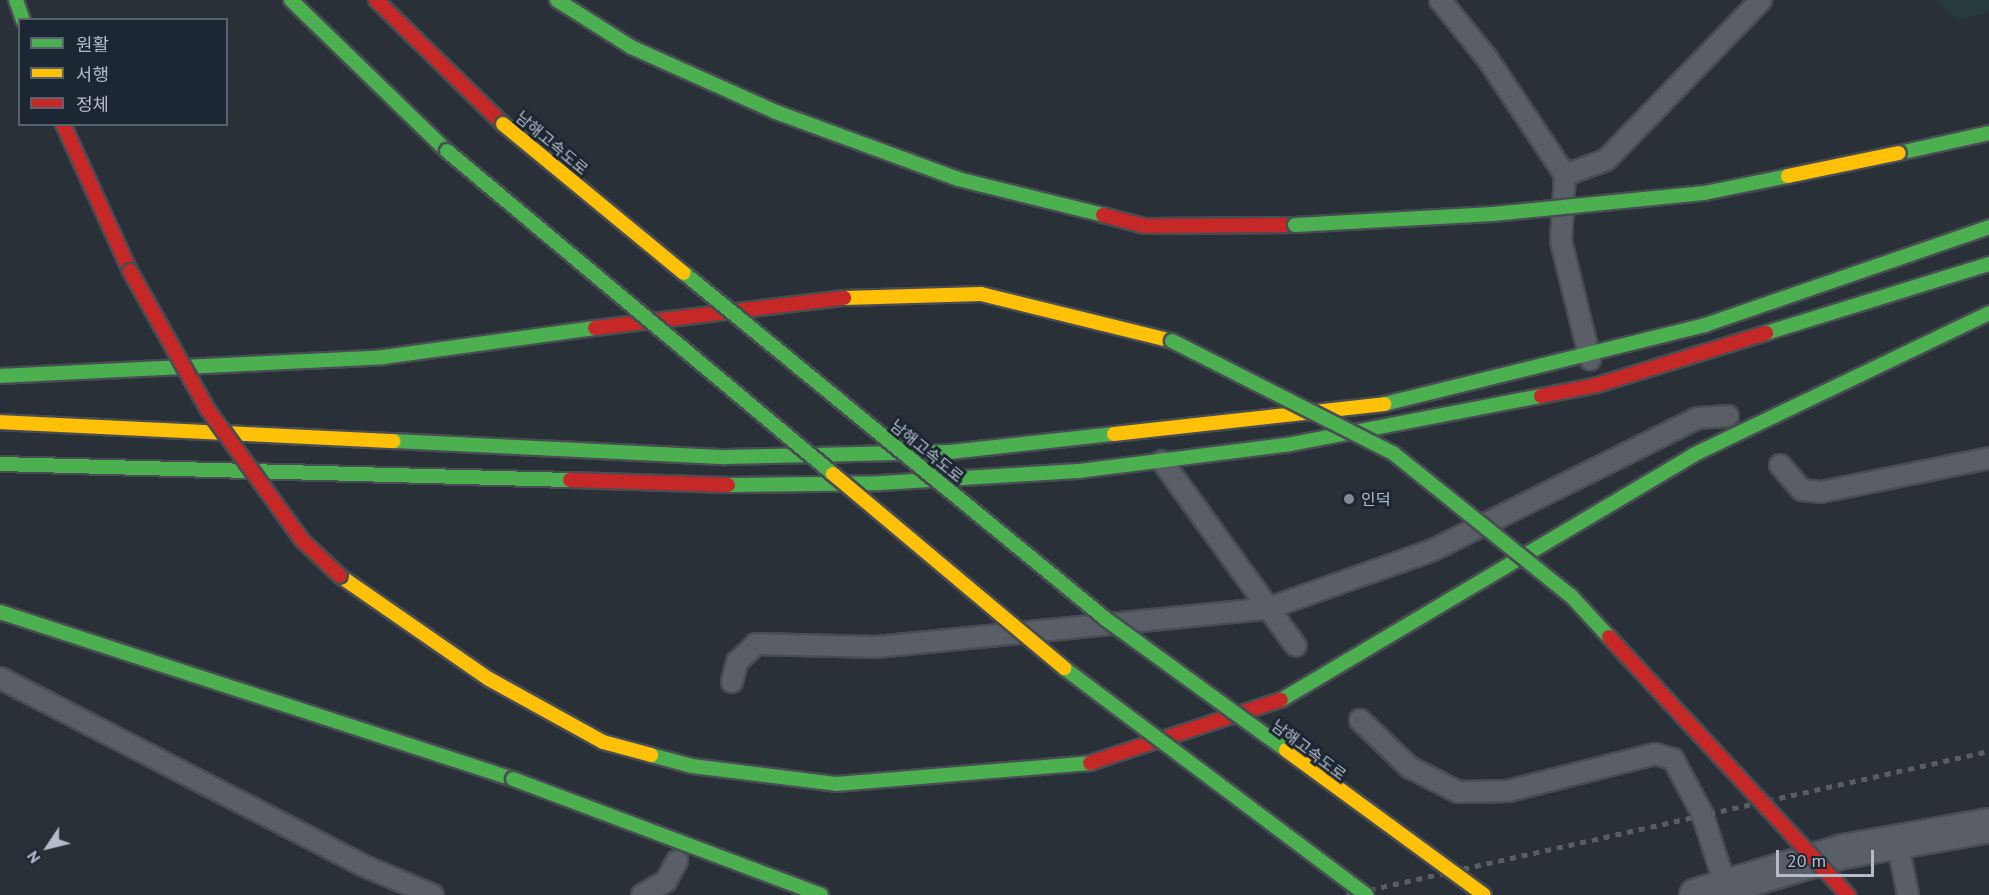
<!DOCTYPE html>
<html>
<head>
<meta charset="utf-8">
<style>
	body { margin:0 }
	#map { position:relative; width:1989px; height:895px; overflow:hidden; background:#2a3038; font-family:"PT Sans","Noto Sans KR",sans-serif }
	div>[style] { position:absolute }
	.green>* { inset:0; background:#273a3e }
	.roads { filter:drop-shadow(2px 0 #484c53) drop-shadow(-2px 0 #484c53) drop-shadow(0 2px #484c53) drop-shadow(0 -2px #484c53) }
	.lane>* { height:20px; margin:-10px; padding:0 10px; transform-origin:10px; border-radius:10px; background:#5a5e66 }
	.street>* { height:33px; margin:-16.5px; padding:0 16.5px; transform-origin:16.5px; border-radius:16.5px; background:#5a5e66 }
	.fast>* { height:14px; margin:-7px; padding:0 7px; transform-origin:7px; border-radius:7px; background:#4caf50 }
	.slow>* { height:14px; margin:-7px; padding:0 7px; transform-origin:7px; border-radius:7px; background:#ffc107 }
	.jam>* { height:14px; margin:-7px; padding:0 7px; transform-origin:7px; border-radius:7px; background:#c62828 }
	.rail>* { height:4.5px; margin-top:-2.25px; transform-origin:0; background:repeating-linear-gradient(90deg,#595d64 0 6px,transparent 0 12px) }
	.bridges { filter:drop-shadow(2px 0 #474c53) drop-shadow(-2px 0 #474c53) drop-shadow(0 2px #474c53) drop-shadow(0 -2px #474c53) }
	.fast-bridge>* { height:14px; margin:-7px; padding:0 7px; transform-origin:7px; border-radius:7px; background:#4caf50 }
	.slow-bridge>* { height:14px; margin:-7px; padding:0 7px; transform-origin:7px; border-radius:7px; background:#ffc107 }
	.jam-bridge>* { height:14px; margin:-7px; padding:0 7px; transform-origin:7px; border-radius:7px; background:#c62828 }
	.dots>* { width:16px; height:16px; translate:-50% -50%; box-sizing:border-box; border:3px solid #1d2633; border-radius:50% }
	span { translate:-50% -50%; white-space:nowrap; text-align:center; line-height:1.15; -webkit-text-stroke:6px #1d2633; paint-order:stroke }
	.street-label { font-size:16px; color:#b4bcc9 }
	.poi-label { font-size:16px; color:#b4bcc9 }
	.left { translate:0 -50%; text-align:left }
	.legend { position:absolute; left:18px; top:18px; width:210px; height:108px; box-sizing:border-box; background:#1d2633; border:2px solid #59626f; margin:0; padding:8px 10px; list-style:none; font-size:18px; color:#b4bcc9 }
	.legend li { display:flex; align-items:center; gap:12px; height:30px }
	.legend b { width:30px; border:2px solid #59626f }
	.north { position:absolute; left:18px; top:817px; width:60px; height:60px; -webkit-text-stroke:4px #1d2633; paint-order:stroke; rotate:235deg; font-size:16px; font-weight:700; line-height:24px; text-align:center; color:#b4bcc9 }
	.north::after { content:''; display:block; margin:auto; width:21px; height:27px; background:#b4bcc9; clip-path:polygon(50% 0,100% 100%,50% 72%,0 100%) }
	.scale { position:absolute; left:1776px; top:850px; width:98px; height:27px; box-sizing:border-box; border:3px solid #b4bcc9; border-top:0; padding-left:8px; font-size:18px; line-height:21px; white-space:nowrap; color:#b4bcc9; -webkit-text-stroke:4px #1d2633; paint-order:stroke }
</style>
</head>
<body>
<div id="map">
	<div class="green">
		<div style="clip-path:polygon(1935px 0,1989px 0,1989px 12px,1957px 20px)"></div>
	</div>
	<div class="roads">
		<div class="lane">
			<div style="left:1440px;top:0;width:75px;rotate:51deg"></div>
			<div style="left:1487px;top:58px;width:141px;rotate:56.3deg"></div>
			<div style="left:1565px;top:175px;width:66px;rotate:93.5deg"></div>
			<div style="left:1561px;top:241px;width:122px;rotate:76.2deg"></div>
			<div style="left:1565px;top:175px;width:44px;rotate:-20.1deg"></div>
			<div style="left:1606px;top:160px;width:223px;rotate:-45.9deg"></div>
			<div style="left:1162px;top:461px;width:228px;rotate:54.1deg"></div>
			<div style="left:1780px;top:465px;width:33px;rotate:49deg"></div>
			<div style="left:1802px;top:490px;width:19px;rotate:6deg"></div>
			<div style="left:1821px;top:492px;width:171px;rotate:-11.4deg"></div>
			<div style="left:0;top:678px;width:407px;rotate:27.3deg"></div>
			<div style="left:362px;top:865px;width:77px;rotate:22.9deg"></div>
			<div style="left:732px;top:682px;width:21px;rotate:-76deg"></div>
			<div style="left:737px;top:662px;width:26px;rotate:-43deg"></div>
			<div style="left:756px;top:644px;width:120px;rotate:1.4deg"></div>
			<div style="left:876px;top:647px;width:392px;rotate:-5.6deg"></div>
			<div style="left:1266px;top:609px;width:175px;rotate:-19.4deg"></div>
			<div style="left:1431px;top:551px;width:298px;rotate:-26.5deg"></div>
			<div style="left:1698px;top:418px;width:30px;rotate:-4deg"></div>
			<div style="left:1360px;top:720px;width:68px;rotate:43.8deg"></div>
			<div style="left:1409px;top:767px;width:55px;rotate:27deg"></div>
			<div style="left:1458px;top:792px;width:50px;rotate:-1.1deg"></div>
			<div style="left:1508px;top:791px;width:152px;rotate:-14.1deg"></div>
			<div style="left:1655px;top:754px;width:19px;rotate:16deg"></div>
			<div style="left:1673px;top:759px;width:61px;rotate:61.8deg"></div>
			<div style="left:1702px;top:813px;width:75px;rotate:72.1deg"></div>
			<div style="left:1897px;top:839px;width:57px;rotate:78.9deg"></div>
			<div style="left:642px;top:895px;width:28px;rotate:-30deg"></div>
			<div style="left:666px;top:881px;width:23px;rotate:-61deg"></div>
		</div>
		<div class="street">
			<div style="left:1696px;top:895px;width:153px;rotate:-16.7deg"></div>
			<div style="left:1843px;top:851px;width:148px;rotate:-10.1deg"></div>
		</div>
		<div class="fast">
			<div style="left:16px;top:0;width:21px;rotate:71deg"></div>
			<div style="left:291px;top:0;width:217px;rotate:44.1deg"></div>
			<div style="left:557px;top:0;width:88px;rotate:32.4deg"></div>
			<div style="left:631px;top:47px;width:159px;rotate:24.1deg"></div>
			<div style="left:776px;top:112px;width:194px;rotate:20.2deg"></div>
			<div style="left:958px;top:179px;width:149px;rotate:13.9deg"></div>
			<div style="left:1899px;top:153px;width:92px;rotate:-12.5deg"></div>
			<div style="left:1766px;top:333px;width:233px;rotate:-17.2deg"></div>
			<div style="left:0;top:376px;width:383px;rotate:-2.8deg"></div>
			<div style="left:383px;top:357px;width:214px;rotate:-7.8deg"></div>
			<div style="left:1384px;top:404px;width:331px;rotate:-13.8deg"></div>
			<div style="left:1705px;top:325px;width:300px;rotate:-19deg"></div>
			<div style="left:394px;top:441px;width:332px;rotate:2.8deg"></div>
			<div style="left:726px;top:457px;width:224px;rotate:-1.3deg"></div>
			<div style="left:950px;top:452px;width:165px;rotate:-6.3deg"></div>
			<div style="left:0;top:464px;width:570px;rotate:1.61deg"></div>
			<div style="left:728px;top:485px;width:153px;rotate:-0.7deg"></div>
			<div style="left:881px;top:483px;width:198px;rotate:-3.5deg"></div>
			<div style="left:1079px;top:471px;width:209px;rotate:-7.2deg"></div>
			<div style="left:1286px;top:445px;width:260px;rotate:-10.9deg"></div>
			<div style="left:0;top:612px;width:539px;rotate:18.03deg"></div>
			<div style="left:1281px;top:700px;width:479px;rotate:-30.7deg"></div>
			<div style="left:1693px;top:455px;width:328px;rotate:-25.6deg"></div>
			<div style="left:651px;top:755px;width:42px;rotate:15deg"></div>
			<div style="left:692px;top:766px;width:145px;rotate:7.1deg"></div>
			<div style="left:836px;top:784px;width:255px;rotate:-4.7deg"></div>
		</div>
		<div class="slow">
			<div style="left:844px;top:298px;width:137px;rotate:-1.7deg"></div>
			<div style="left:981px;top:294px;width:197px;rotate:13.8deg"></div>
			<div style="left:0;top:422px;width:394px;rotate:2.8deg"></div>
			<div style="left:1114px;top:434px;width:272px;rotate:-6.3deg"></div>
			<div style="left:340px;top:576px;width:181px;rotate:34.7deg"></div>
			<div style="left:489px;top:679px;width:130px;rotate:28.9deg"></div>
			<div style="left:603px;top:742px;width:50px;rotate:15.2deg"></div>
		</div>
		<div class="jam">
			<div style="left:376px;top:0;width:177px;rotate:44.3deg"></div>
			<div style="left:63px;top:124px;width:162px;rotate:65.5deg"></div>
			<div style="left:1103px;top:215px;width:43px;rotate:14.7deg"></div>
			<div style="left:1145px;top:226px;width:150px;rotate:-0.4deg"></div>
			<div style="left:595px;top:328px;width:251px;rotate:-6.9deg"></div>
			<div style="left:1541px;top:396px;width:57px;rotate:-11.1deg"></div>
			<div style="left:1597px;top:385px;width:177px;rotate:-17.1deg"></div>
			<div style="left:570px;top:480px;width:158px;rotate:1.8deg"></div>
			<div style="left:1090px;top:763px;width:201px;rotate:-18.3deg"></div>
		</div>
	</div>
	<div class="rail">
		<div style="left:1346px;top:895px;width:659px;rotate:-12.62deg"></div>
	</div>
	<div class="bridges">
		<div class="fast-bridge">
			<div style="left:447px;top:151px;width:503px;rotate:39.92deg"></div>
			<div style="left:1295px;top:225px;width:198px;rotate:-3.2deg"></div>
			<div style="left:1493px;top:214px;width:212px;rotate:-5.7deg"></div>
			<div style="left:1704px;top:193px;width:86px;rotate:-11.4deg"></div>
			<div style="left:684px;top:273px;width:547px;rotate:39.36deg"></div>
			<div style="left:1107px;top:620px;width:221px;rotate:36deg"></div>
			<div style="left:1172px;top:341px;width:248px;rotate:26.9deg"></div>
			<div style="left:1393px;top:453px;width:228px;rotate:38.8deg"></div>
			<div style="left:1571px;top:596px;width:56px;rotate:47.2deg"></div>
			<div style="left:1064px;top:668px;width:378px;rotate:36.9deg"></div>
			<div style="left:513px;top:779px;width:329px;rotate:20.6deg"></div>
		</div>
		<div class="slow-bridge">
			<div style="left:503px;top:124px;width:234px;rotate:39.5deg"></div>
			<div style="left:1788px;top:176px;width:113px;rotate:-11.7deg"></div>
			<div style="left:833px;top:474px;width:302px;rotate:40deg"></div>
			<div style="left:1286px;top:750px;width:245px;rotate:36.2deg"></div>
		</div>
		<div class="jam-bridge">
			<div style="left:130px;top:271px;width:159px;rotate:60.7deg"></div>
			<div style="left:208px;top:410px;width:160px;rotate:54.1deg"></div>
			<div style="left:302px;top:540px;width:52px;rotate:43.5deg"></div>
			<div style="left:1609px;top:637px;width:352px;rotate:47.2deg"></div>
		</div>
	</div>
	<div class="dots">
		<div style="left:1349px;top:499px;background:#848b96"></div>
	</div>
	<div class="street-label">
		<span style="left:552px;top:143px;rotate:40deg">남해고속도로</span>
		<span style="left:927px;top:451px;rotate:39deg">남해고속도로</span>
		<span style="left:1309px;top:750px;rotate:37deg">남해고속도로</span>
	</div>
	<div class="poi-label">
		<span class="left" style="left:1361px;top:499px">인덕</span>
	</div>
	<ul class="legend">
	<li><b style="height:8px;background:#4caf50"></b>원활</li>
	<li><b style="height:8px;background:#ffc107"></b>서행</li>
	<li><b style="height:8px;background:#c62828"></b>정체</li>
	</ul>
	<div class="north">N</div>
	<div class="scale">20 m</div>
</div>
</body>
</html>
